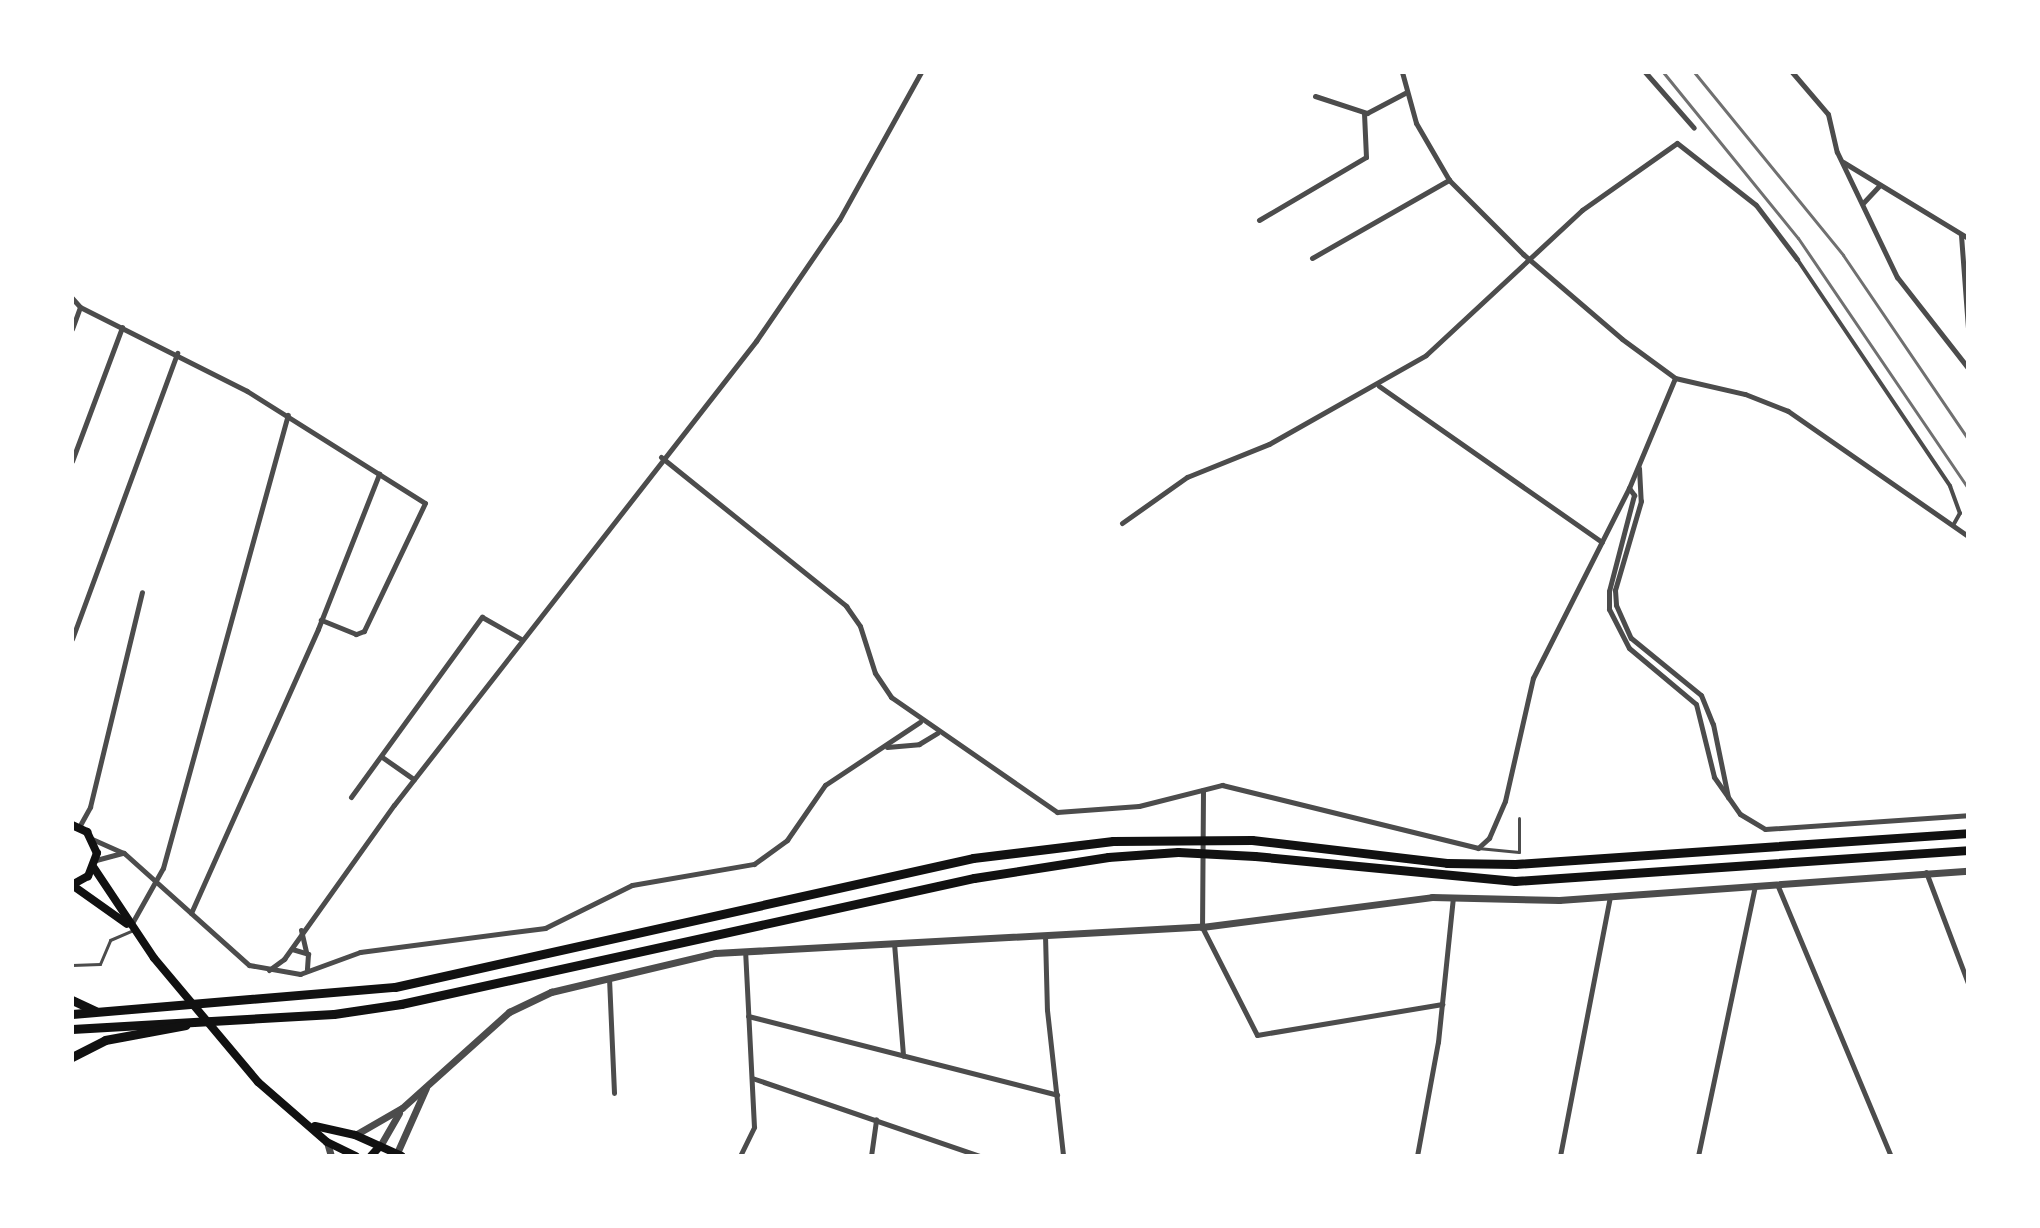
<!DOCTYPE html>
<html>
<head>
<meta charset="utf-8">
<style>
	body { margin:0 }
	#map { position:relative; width:2040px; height:1228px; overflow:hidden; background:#fff; font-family:"PT Sans Narrow",sans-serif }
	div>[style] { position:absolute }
	.service>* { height:3px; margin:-1.5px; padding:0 1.5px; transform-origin:1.5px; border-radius:1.5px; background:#4c4c4c }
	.pedestrian>* { height:4px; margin:-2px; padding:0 2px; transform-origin:2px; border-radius:2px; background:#4c4c4c }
	.minor>* { height:5px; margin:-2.5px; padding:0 2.5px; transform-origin:2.5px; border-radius:2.5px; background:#4c4c4c }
	.tertiary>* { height:7px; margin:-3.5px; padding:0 3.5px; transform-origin:3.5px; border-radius:3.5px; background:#4c4c4c }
	.secondary>* { height:8px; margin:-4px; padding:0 4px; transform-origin:4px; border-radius:4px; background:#111 }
	.trunk>* { height:9px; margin:-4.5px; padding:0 4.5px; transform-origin:4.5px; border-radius:4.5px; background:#111 }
	.rail>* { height:3px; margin:-1.5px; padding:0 1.5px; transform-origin:1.5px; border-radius:1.5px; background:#707070 }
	span { translate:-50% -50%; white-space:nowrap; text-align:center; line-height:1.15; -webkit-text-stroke:8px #fff; paint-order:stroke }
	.frame { position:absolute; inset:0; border:74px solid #fff; pointer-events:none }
</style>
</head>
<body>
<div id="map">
	<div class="service">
		<div style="left:1478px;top:848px;width:41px;rotate:5.6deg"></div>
		<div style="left:1519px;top:852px;width:34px;rotate:-90deg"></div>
		<div style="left:72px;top:965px;width:28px;rotate:-2deg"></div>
		<div style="left:100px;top:964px;width:26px;rotate:-67deg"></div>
		<div style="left:110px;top:940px;width:25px;rotate:-23deg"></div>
	</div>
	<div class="pedestrian">
		<div style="left:1797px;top:259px;width:274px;rotate:56deg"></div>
		<div style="left:1950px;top:486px;width:29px;rotate:70deg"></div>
		<div style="left:1960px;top:513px;width:13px;rotate:119deg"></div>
	</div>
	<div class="minor">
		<div style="left:1402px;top:72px;width:53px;rotate:74.6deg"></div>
		<div style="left:1416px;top:123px;width:66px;rotate:59.9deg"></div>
		<div style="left:1449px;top:180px;width:105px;rotate:45deg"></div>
		<div style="left:1523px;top:254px;width:130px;rotate:40.6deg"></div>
		<div style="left:1622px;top:339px;width:66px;rotate:36.3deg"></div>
		<div style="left:1675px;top:378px;width:72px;rotate:12.9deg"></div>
		<div style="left:1745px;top:394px;width:46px;rotate:21.6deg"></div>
		<div style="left:1788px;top:411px;width:219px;rotate:34.8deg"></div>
		<div style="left:1645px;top:72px;width:74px;rotate:48.8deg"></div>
		<div style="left:1792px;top:72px;width:55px;rotate:49.4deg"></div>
		<div style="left:1828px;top:114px;width:39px;rotate:77deg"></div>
		<div style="left:1837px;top:152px;width:139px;rotate:64.4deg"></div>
		<div style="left:1897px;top:277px;width:115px;rotate:52deg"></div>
		<div style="left:1315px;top:96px;width:55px;rotate:18.1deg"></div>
		<div style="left:1367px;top:113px;width:45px;rotate:-27.7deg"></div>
		<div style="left:1843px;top:162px;width:146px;rotate:31.3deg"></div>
		<div style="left:1863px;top:203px;width:23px;rotate:-47deg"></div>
		<div style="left:1259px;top:220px;width:124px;rotate:-30.5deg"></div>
		<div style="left:1366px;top:157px;width:44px;rotate:-92.6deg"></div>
		<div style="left:1961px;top:235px;width:94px;rotate:85.7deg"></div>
		<div style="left:1312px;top:258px;width:158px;rotate:-29.7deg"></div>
		<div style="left:72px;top:298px;width:12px;rotate:48deg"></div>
		<div style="left:80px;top:307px;width:187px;rotate:26.7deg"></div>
		<div style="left:247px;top:391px;width:210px;rotate:32.2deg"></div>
		<div style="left:425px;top:503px;width:142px;rotate:115.5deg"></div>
		<div style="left:364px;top:631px;width:9px;rotate:159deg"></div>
		<div style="left:356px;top:634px;width:38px;rotate:-158deg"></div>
		<div style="left:72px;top:329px;width:23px;rotate:-70deg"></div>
		<div style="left:1379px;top:386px;width:272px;rotate:35deg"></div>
		<div style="left:661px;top:457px;width:238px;rotate:38.8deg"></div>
		<div style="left:846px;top:606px;width:24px;rotate:55deg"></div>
		<div style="left:860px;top:626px;width:49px;rotate:72.3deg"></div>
		<div style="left:875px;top:673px;width:29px;rotate:56deg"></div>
		<div style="left:891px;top:697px;width:202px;rotate:34.7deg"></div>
		<div style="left:1057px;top:812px;width:82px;rotate:-4.2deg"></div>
		<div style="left:1139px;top:806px;width:86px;rotate:-14.2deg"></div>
		<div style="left:1222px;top:785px;width:264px;rotate:13.8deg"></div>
		<div style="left:1478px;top:848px;width:15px;rotate:-42deg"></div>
		<div style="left:1489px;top:838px;width:40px;rotate:-66.6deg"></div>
		<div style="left:1505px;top:801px;width:126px;rotate:-77.2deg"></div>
		<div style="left:1533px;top:678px;width:213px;rotate:-63.2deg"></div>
		<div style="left:1629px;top:488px;width:119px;rotate:-67.3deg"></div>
		<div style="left:72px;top:461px;width:143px;rotate:-69.5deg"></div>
		<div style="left:1639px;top:468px;width:33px;rotate:87deg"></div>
		<div style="left:1641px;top:501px;width:93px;rotate:106.3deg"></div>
		<div style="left:1615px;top:590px;width:15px;rotate:86deg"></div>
		<div style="left:1616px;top:605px;width:36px;rotate:66deg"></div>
		<div style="left:1631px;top:638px;width:90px;rotate:39.2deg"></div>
		<div style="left:1701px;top:695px;width:31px;rotate:68deg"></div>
		<div style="left:1713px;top:724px;width:75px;rotate:78.4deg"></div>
		<div style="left:1629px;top:488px;width:9px;rotate:54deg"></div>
		<div style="left:1634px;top:495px;width:99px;rotate:104.6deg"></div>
		<div style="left:1609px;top:591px;width:18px;rotate:90deg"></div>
		<div style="left:1609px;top:609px;width:44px;rotate:62.9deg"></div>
		<div style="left:1629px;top:648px;width:87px;rotate:39.9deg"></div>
		<div style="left:1696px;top:704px;width:75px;rotate:76.1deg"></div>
		<div style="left:1714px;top:777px;width:45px;rotate:54.9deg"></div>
		<div style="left:1740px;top:814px;width:29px;rotate:31deg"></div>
		<div style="left:1765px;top:829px;width:203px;rotate:-3.9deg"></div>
		<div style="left:1122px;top:523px;width:80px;rotate:-35.3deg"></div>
		<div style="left:1187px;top:477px;width:88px;rotate:-21.9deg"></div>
		<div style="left:1269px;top:444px;width:180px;rotate:-29.5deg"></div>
		<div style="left:1426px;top:355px;width:213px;rotate:-42.9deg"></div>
		<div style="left:1582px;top:210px;width:116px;rotate:-35.2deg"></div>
		<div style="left:1677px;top:143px;width:100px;rotate:38.1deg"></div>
		<div style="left:1756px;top:205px;width:68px;rotate:52.8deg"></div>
		<div style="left:72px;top:639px;width:305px;rotate:-69.8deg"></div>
		<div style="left:887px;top:747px;width:32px;rotate:-5deg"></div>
		<div style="left:919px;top:744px;width:21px;rotate:-31deg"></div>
		<div style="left:382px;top:757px;width:39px;rotate:35deg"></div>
		<div style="left:1203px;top:790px;width:137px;rotate:90.4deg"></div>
		<div style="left:1202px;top:927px;width:121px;rotate:63deg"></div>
		<div style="left:1257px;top:1035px;width:188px;rotate:-9.5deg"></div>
		<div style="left:351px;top:797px;width:223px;rotate:-54deg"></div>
		<div style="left:482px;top:617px;width:45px;rotate:29.4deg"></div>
		<div style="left:79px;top:827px;width:23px;rotate:-61deg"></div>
		<div style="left:90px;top:807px;width:221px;rotate:-76.4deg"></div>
		<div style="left:92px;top:839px;width:35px;rotate:24deg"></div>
		<div style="left:124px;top:853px;width:168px;rotate:41.9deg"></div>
		<div style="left:249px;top:965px;width:52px;rotate:10deg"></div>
		<div style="left:300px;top:974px;width:64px;rotate:-20.1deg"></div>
		<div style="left:360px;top:952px;width:187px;rotate:-7.4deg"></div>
		<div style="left:545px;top:928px;width:97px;rotate:-26.3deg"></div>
		<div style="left:632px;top:885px;width:124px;rotate:-9.8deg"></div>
		<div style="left:754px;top:864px;width:41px;rotate:-36deg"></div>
		<div style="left:787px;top:840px;width:67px;rotate:-55.4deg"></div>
		<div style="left:825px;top:785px;width:114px;rotate:-33.6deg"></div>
		<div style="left:96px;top:860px;width:28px;rotate:-15deg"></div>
		<div style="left:1926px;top:872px;width:119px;rotate:69.3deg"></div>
		<div style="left:1777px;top:884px;width:295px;rotate:67.3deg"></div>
		<div style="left:191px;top:913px;width:311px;rotate:-65.9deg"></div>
		<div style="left:318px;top:629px;width:167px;rotate:-68.5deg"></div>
		<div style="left:131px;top:925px;width:65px;rotate:-60.7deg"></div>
		<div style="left:163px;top:868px;width:470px;rotate:-74.6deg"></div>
		<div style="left:301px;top:930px;width:22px;rotate:77deg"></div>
		<div style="left:1045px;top:935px;width:75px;rotate:88.5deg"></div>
		<div style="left:1047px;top:1010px;width:147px;rotate:83.7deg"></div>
		<div style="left:894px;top:943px;width:113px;rotate:85.4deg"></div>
		<div style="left:292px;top:949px;width:17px;rotate:17deg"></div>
		<div style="left:308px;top:954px;width:15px;rotate:94deg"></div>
		<div style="left:269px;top:970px;width:19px;rotate:-36deg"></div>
		<div style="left:284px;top:959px;width:189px;rotate:-54.5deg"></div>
		<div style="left:394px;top:805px;width:589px;rotate:-52.04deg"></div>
		<div style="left:756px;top:341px;width:147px;rotate:-55.6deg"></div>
		<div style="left:839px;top:220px;width:169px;rotate:-61deg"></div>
		<div style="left:609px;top:978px;width:115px;rotate:87.5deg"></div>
		<div style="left:748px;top:1016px;width:319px;rotate:14.3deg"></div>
		<div style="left:752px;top:1078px;width:241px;rotate:18.9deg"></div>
		<div style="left:740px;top:1156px;width:32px;rotate:-64deg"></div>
		<div style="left:754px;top:1127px;width:176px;rotate:-92.9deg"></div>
		<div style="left:871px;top:1156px;width:37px;rotate:-82deg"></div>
		<div style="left:1417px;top:1156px;width:116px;rotate:-79.6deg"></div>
		<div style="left:1438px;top:1042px;width:145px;rotate:-84.1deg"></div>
		<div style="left:1560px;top:1156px;width:265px;rotate:-79.1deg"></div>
		<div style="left:1698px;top:1156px;width:277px;rotate:-78.1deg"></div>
	</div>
	<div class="tertiary">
		<div style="left:355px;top:1135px;width:54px;rotate:-29.9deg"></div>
		<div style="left:402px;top:1108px;width:144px;rotate:-41.9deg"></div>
		<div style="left:509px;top:1012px;width:47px;rotate:-25.5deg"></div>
		<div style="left:551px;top:992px;width:169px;rotate:-13.4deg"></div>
		<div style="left:715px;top:953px;width:488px;rotate:-3.1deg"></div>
		<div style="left:1202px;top:927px;width:232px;rotate:-7.4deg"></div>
		<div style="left:1432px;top:897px;width:127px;rotate:1.4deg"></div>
		<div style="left:1559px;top:900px;width:410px;rotate:-4.1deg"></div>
		<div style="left:327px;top:1142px;width:15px;rotate:74deg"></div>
		<div style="left:380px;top:1146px;width:38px;rotate:-60deg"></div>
		<div style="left:397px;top:1153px;width:71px;rotate:-66deg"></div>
	</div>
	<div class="secondary">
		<div style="left:72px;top:825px;width:17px;rotate:25deg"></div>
		<div style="left:87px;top:832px;width:23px;rotate:65deg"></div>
		<div style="left:97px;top:853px;width:25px;rotate:111deg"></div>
		<div style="left:88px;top:876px;width:18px;rotate:151deg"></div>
		<div style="left:94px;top:868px;width:108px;rotate:56.3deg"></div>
		<div style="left:154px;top:958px;width:162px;rotate:50deg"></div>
		<div style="left:258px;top:1082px;width:91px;rotate:41deg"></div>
		<div style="left:327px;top:1142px;width:32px;rotate:26deg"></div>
		<div style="left:72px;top:885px;width:67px;rotate:35.3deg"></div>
		<div style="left:315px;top:1126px;width:41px;rotate:12.7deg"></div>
		<div style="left:355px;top:1135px;width:51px;rotate:24.1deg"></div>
		<div style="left:371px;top:1156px;width:13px;rotate:-48deg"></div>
	</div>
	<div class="trunk">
		<div style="left:72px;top:1000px;width:26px;rotate:25deg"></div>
		<div style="left:72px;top:1014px;width:324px;rotate:-4.8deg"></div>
		<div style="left:395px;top:987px;width:592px;rotate:-12.58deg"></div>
		<div style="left:973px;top:858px;width:141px;rotate:-6.9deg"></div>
		<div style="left:1113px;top:841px;width:139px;rotate:-0.4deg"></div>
		<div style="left:1252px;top:840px;width:196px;rotate:6.7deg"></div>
		<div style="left:1447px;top:863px;width:68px;rotate:0.8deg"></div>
		<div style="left:1515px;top:864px;width:454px;rotate:-3.9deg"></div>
		<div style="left:72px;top:1029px;width:262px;rotate:-3.3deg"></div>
		<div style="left:334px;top:1014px;width:68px;rotate:-8.5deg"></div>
		<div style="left:401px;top:1004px;width:587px;rotate:-12.4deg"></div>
		<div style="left:974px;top:878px;width:136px;rotate:-8.9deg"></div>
		<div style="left:1108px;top:857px;width:70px;rotate:-4.1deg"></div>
		<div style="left:1178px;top:852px;width:77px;rotate:3deg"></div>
		<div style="left:1255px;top:856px;width:261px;rotate:5.5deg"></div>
		<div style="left:1515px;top:881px;width:454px;rotate:-3.9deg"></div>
		<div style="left:72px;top:1057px;width:37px;rotate:-27deg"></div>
		<div style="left:105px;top:1040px;width:82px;rotate:-10.5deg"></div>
	</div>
	<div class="rail">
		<div style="left:1663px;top:72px;width:214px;rotate:50.9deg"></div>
		<div style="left:1798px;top:238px;width:302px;rotate:55.8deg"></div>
		<div style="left:1694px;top:72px;width:236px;rotate:50.8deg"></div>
		<div style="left:1843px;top:255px;width:222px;rotate:55.8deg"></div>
	</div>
	<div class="frame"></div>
</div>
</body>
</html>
